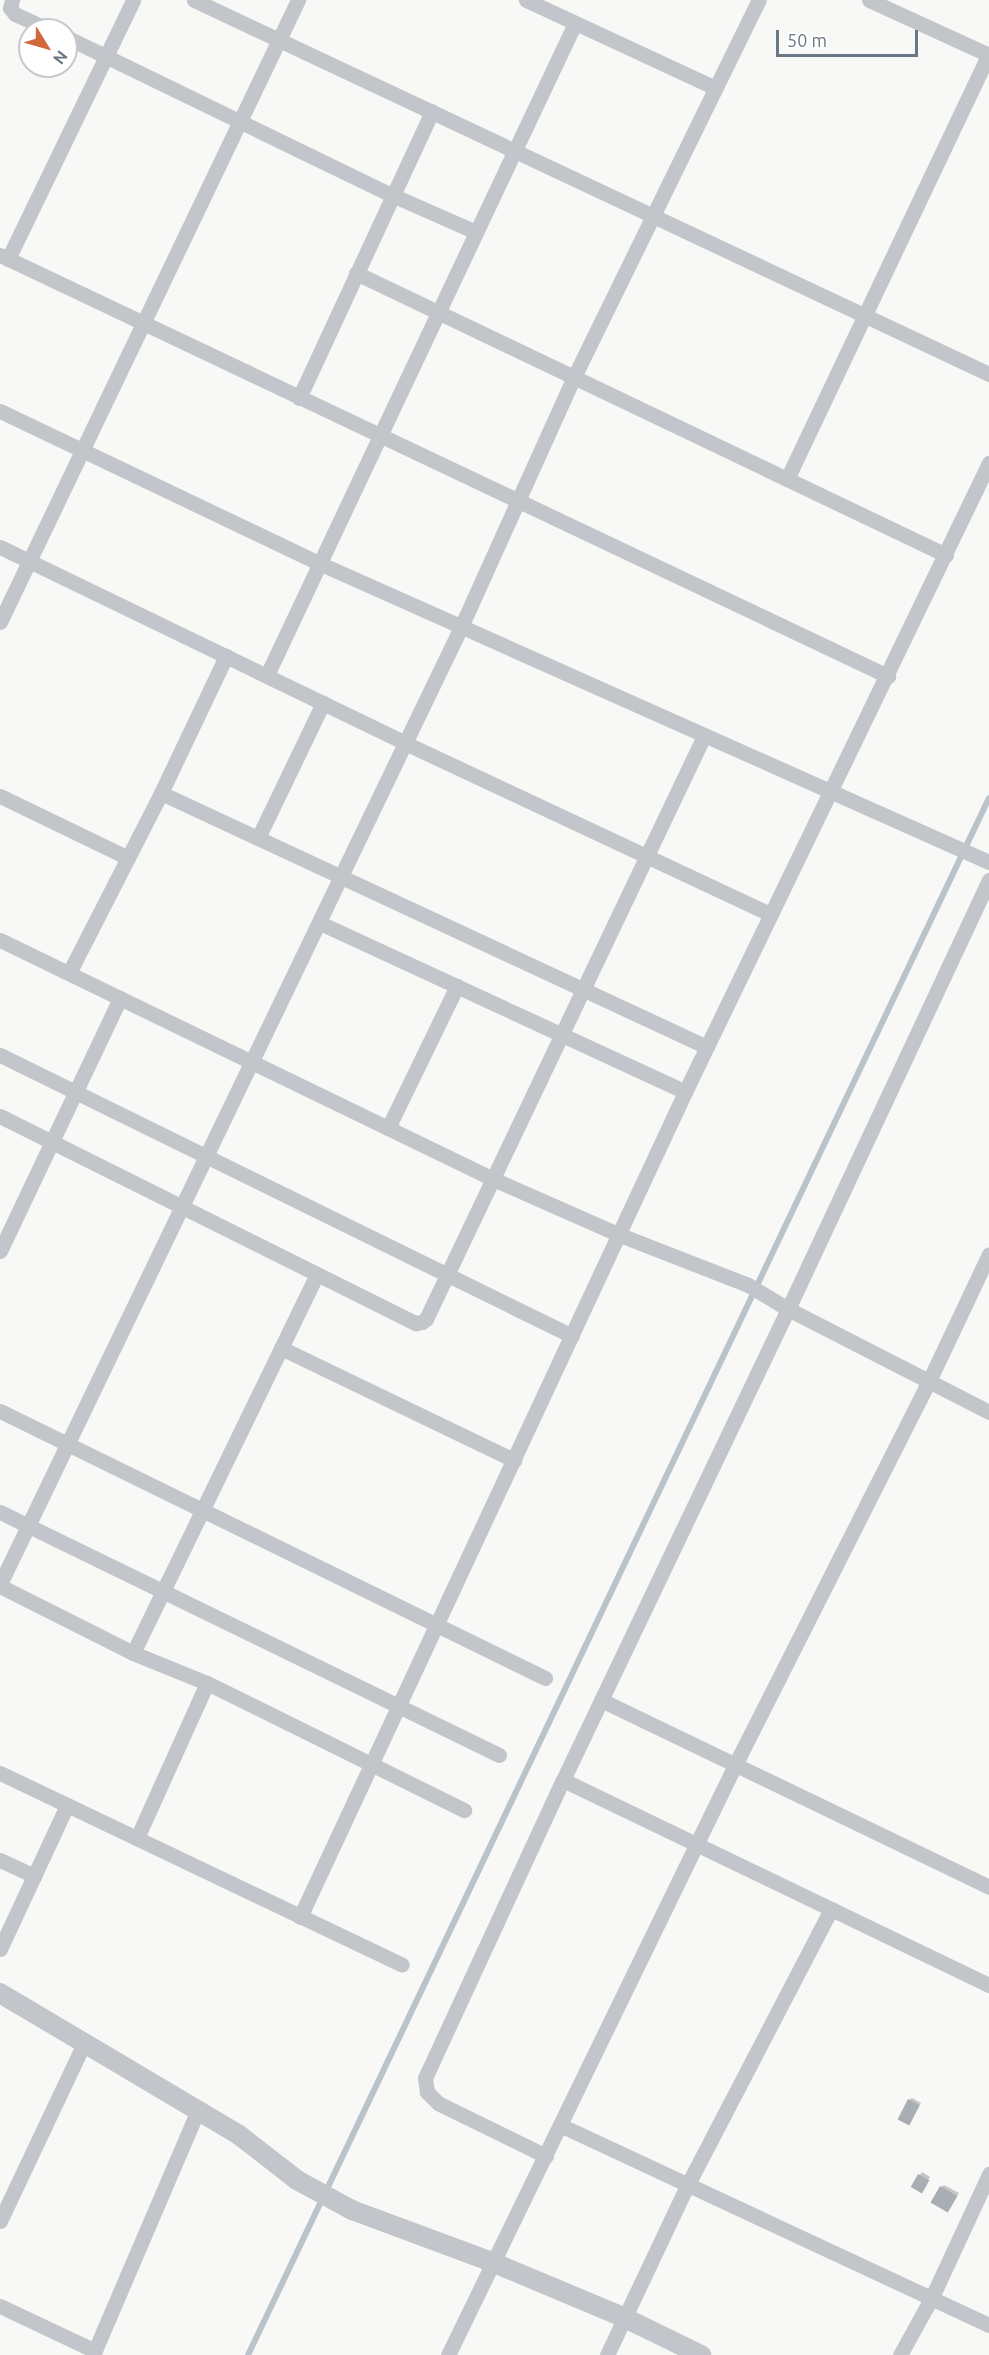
<!DOCTYPE html>
<html>
<head>
<meta charset="utf-8">
<style>
	body { margin:0 }
	#map { position:relative; width:989px; height:2355px; overflow:hidden; background:#f8f8f6; font-family:Ubuntu,sans-serif }
	div>[style] { position:absolute }
	.shadow>* { inset:0; background:#0003 }
	.stream>* { height:6px; margin:-3px; padding:0 3px; transform-origin:3px; border-radius:3px; background:#bac3c8 }
	.building>* { inset:0; background:#a8aeb4; transform-origin:0 0 }
	.minor>* { height:15px; margin:-7.5px; padding:0 7.5px; transform-origin:7.5px; border-radius:7.5px; background:#c2c5c9 }
	.tertiary>* { height:20px; margin:-10px; padding:0 10px; transform-origin:10px; border-radius:10px; background:#c2c5c9 }
	span { translate:-50% -50%; white-space:nowrap; text-align:center; line-height:1.15; -webkit-text-stroke:6px #fff; paint-order:stroke }
	.north { position:absolute; left:18px; top:18px; width:60px; height:60px; box-sizing:border-box; background:#fff; border:2px solid #c3c9ce; border-radius:50%; rotate:127deg; font-size:16px; font-weight:700; line-height:24px; text-align:center; color:#6a7784 }
	.north::after { content:''; display:block; margin:auto; width:21px; height:27px; background:#d2663c; clip-path:polygon(50% 0,100% 100%,50% 72%,0 100%) }
	.scale { position:absolute; left:776px; top:30px; width:142px; height:27px; box-sizing:border-box; border:3px solid #6a7784; border-top:0; padding-left:8px; font-size:18px; line-height:21px; white-space:nowrap; color:#6a7784; -webkit-text-stroke:4px #fff; paint-order:stroke }
</style>
</head>
<body>
<div id="map">
	<div class="shadow">
		<div style="clip-path:polygon(912px 2098px,921px 2103px,910px 2124px,909px 2100px)"></div>
		<div style="clip-path:polygon(922px 2172px,930px 2177px,924px 2188px,913px 2186px)"></div>
		<div style="clip-path:polygon(944px 2185px,959px 2193px,950px 2208px,941px 2187px)"></div>
	</div>
	<div class="stream">
		<div style="left:248px;top:2355px;width:1724px;rotate:-64.55deg"></div>
	</div>
	<div class="building">
		<div style="left:908px;top:2099px;width:13px;height:23px;rotate:27deg"></div>
		<div style="left:918px;top:2174px;width:13px;height:15px;rotate:29deg"></div>
		<div style="left:940px;top:2186px;width:20px;height:19px;rotate:30deg"></div>
	</div>
	<div class="minor">
		<div style="left:12px;top:0;width:8px;rotate:104deg"></div>
		<div style="left:10px;top:8px;width:8px;rotate:50deg"></div>
		<div style="left:15px;top:14px;width:38px;rotate:25deg"></div>
		<div style="left:194px;top:0;width:879px;rotate:25.19deg"></div>
		<div style="left:526px;top:0;width:209px;rotate:24.9deg"></div>
		<div style="left:869px;top:0;width:132px;rotate:24.6deg"></div>
		<div style="left:66px;top:37px;width:362px;rotate:25.9deg"></div>
		<div style="left:392px;top:195px;width:92px;rotate:23.8deg"></div>
		<div style="left:0;top:255px;width:983px;rotate:25.37deg"></div>
		<div style="left:8px;top:259px;width:288px;rotate:-64.2deg"></div>
		<div style="left:356px;top:273px;width:654px;rotate:25.55deg"></div>
		<div style="left:299px;top:398px;width:316px;rotate:-65.1deg"></div>
		<div style="left:0;top:411px;width:356px;rotate:25.5deg"></div>
		<div style="left:321px;top:564px;width:731px;rotate:24.04deg"></div>
		<div style="left:787px;top:479px;width:471px;rotate:-64.6deg"></div>
		<div style="left:0;top:547px;width:450px;rotate:25.8deg"></div>
		<div style="left:405px;top:743px;width:403px;rotate:25.1deg"></div>
		<div style="left:0;top:622px;width:690px;rotate:-64.4deg"></div>
		<div style="left:267px;top:675px;width:721px;rotate:-64.71deg"></div>
		<div style="left:161px;top:793px;width:602px;rotate:24.95deg"></div>
		<div style="left:0;top:796px;width:142px;rotate:25.8deg"></div>
		<div style="left:258px;top:838px;width:150px;rotate:-64.3deg"></div>
		<div style="left:320px;top:923px;width:402px;rotate:24.8deg"></div>
		<div style="left:0;top:940px;width:548px;rotate:25.86deg"></div>
		<div style="left:493px;top:1179px;width:139px;rotate:23.8deg"></div>
		<div style="left:620px;top:1235px;width:137px;rotate:21.3deg"></div>
		<div style="left:748px;top:1285px;width:47px;rotate:31deg"></div>
		<div style="left:788px;top:1309px;width:226px;rotate:27.1deg"></div>
		<div style="left:69px;top:973px;width:202px;rotate:-62.9deg"></div>
		<div style="left:161px;top:793px;width:152px;rotate:-64.6deg"></div>
		<div style="left:0;top:1055px;width:637px;rotate:26.16deg"></div>
		<div style="left:0;top:1116px;width:465px;rotate:26.5deg"></div>
		<div style="left:416px;top:1323px;width:6px;rotate:-9deg"></div>
		<div style="left:422px;top:1322px;width:5px;rotate:-37deg"></div>
		<div style="left:426px;top:1319px;width:646px;rotate:-64.51deg"></div>
		<div style="left:388px;top:1128px;width:158px;rotate:-64.1deg"></div>
		<div style="left:0;top:1251px;width:280px;rotate:-64.6deg"></div>
		<div style="left:281px;top:1348px;width:259px;rotate:25.7deg"></div>
		<div style="left:0;top:1411px;width:607px;rotate:26.1deg"></div>
		<div style="left:0;top:1512px;width:555px;rotate:25.96deg"></div>
		<div style="left:0;top:1584px;width:1062px;rotate:-64.28deg"></div>
		<div style="left:461px;top:627px;width:274px;rotate:-65.7deg"></div>
		<div style="left:574px;top:377px;width:420px;rotate:-63.9deg"></div>
		<div style="left:0;top:1586px;width:149px;rotate:26.7deg"></div>
		<div style="left:133px;top:1653px;width:80px;rotate:22.1deg"></div>
		<div style="left:207px;top:1683px;width:287px;rotate:26.3deg"></div>
		<div style="left:133px;top:1653px;width:421px;rotate:-64.1deg"></div>
		<div style="left:601px;top:1700px;width:431px;rotate:25.7deg"></div>
		<div style="left:0;top:1773px;width:445px;rotate:25.5deg"></div>
		<div style="left:563px;top:1780px;width:473px;rotate:25.7deg"></div>
		<div style="left:137px;top:1838px;width:170px;rotate:-65.7deg"></div>
		<div style="left:0;top:1860px;width:38px;rotate:25deg"></div>
		<div style="left:300px;top:1917px;width:910px;rotate:-64.98deg"></div>
		<div style="left:685px;top:1092px;width:699px;rotate:-64.21deg"></div>
		<div style="left:0;top:1949px;width:159px;rotate:-65deg"></div>
		<div style="left:560px;top:2125px;width:473px;rotate:25deg"></div>
		<div style="left:546px;top:2156px;width:120px;rotate:-153.9deg"></div>
		<div style="left:438px;top:2103px;width:16px;rotate:-135deg"></div>
		<div style="left:427px;top:2092px;width:14px;rotate:-98deg"></div>
		<div style="left:425px;top:2078px;width:328px;rotate:-65.2deg"></div>
		<div style="left:563px;top:1780px;width:522px;rotate:-64.47deg"></div>
		<div style="left:788px;top:1309px;width:474px;rotate:-64.9deg"></div>
		<div style="left:0;top:2221px;width:197px;rotate:-64.7deg"></div>
		<div style="left:0;top:2306px;width:105px;rotate:25.3deg"></div>
		<div style="left:93px;top:2355px;width:267px;rotate:-66.8deg"></div>
		<div style="left:448px;top:2355px;width:656px;rotate:-64.06deg"></div>
		<div style="left:735px;top:1765px;width:430px;rotate:-63.2deg"></div>
		<div style="left:929px;top:1381px;width:140px;rotate:-64.7deg"></div>
		<div style="left:607px;top:2355px;width:189px;rotate:-64.7deg"></div>
		<div style="left:688px;top:2184px;width:310px;rotate:-62.5deg"></div>
		<div style="left:900px;top:2355px;width:66px;rotate:-61.1deg"></div>
		<div style="left:932px;top:2297px;width:136px;rotate:-65.1deg"></div>
	</div>
	<div class="tertiary">
		<div style="left:0;top:1993px;width:278px;rotate:30.7deg"></div>
		<div style="left:239px;top:2135px;width:73px;rotate:37.8deg"></div>
		<div style="left:297px;top:2180px;width:63px;rotate:28.6deg"></div>
		<div style="left:352px;top:2210px;width:149px;rotate:20.4deg"></div>
		<div style="left:492px;top:2262px;width:144px;rotate:22.8deg"></div>
		<div style="left:625px;top:2318px;width:85px;rotate:26deg"></div>
	</div>
	<div class="north">N</div>
	<div class="scale">50 m</div>
</div>
</body>
</html>
